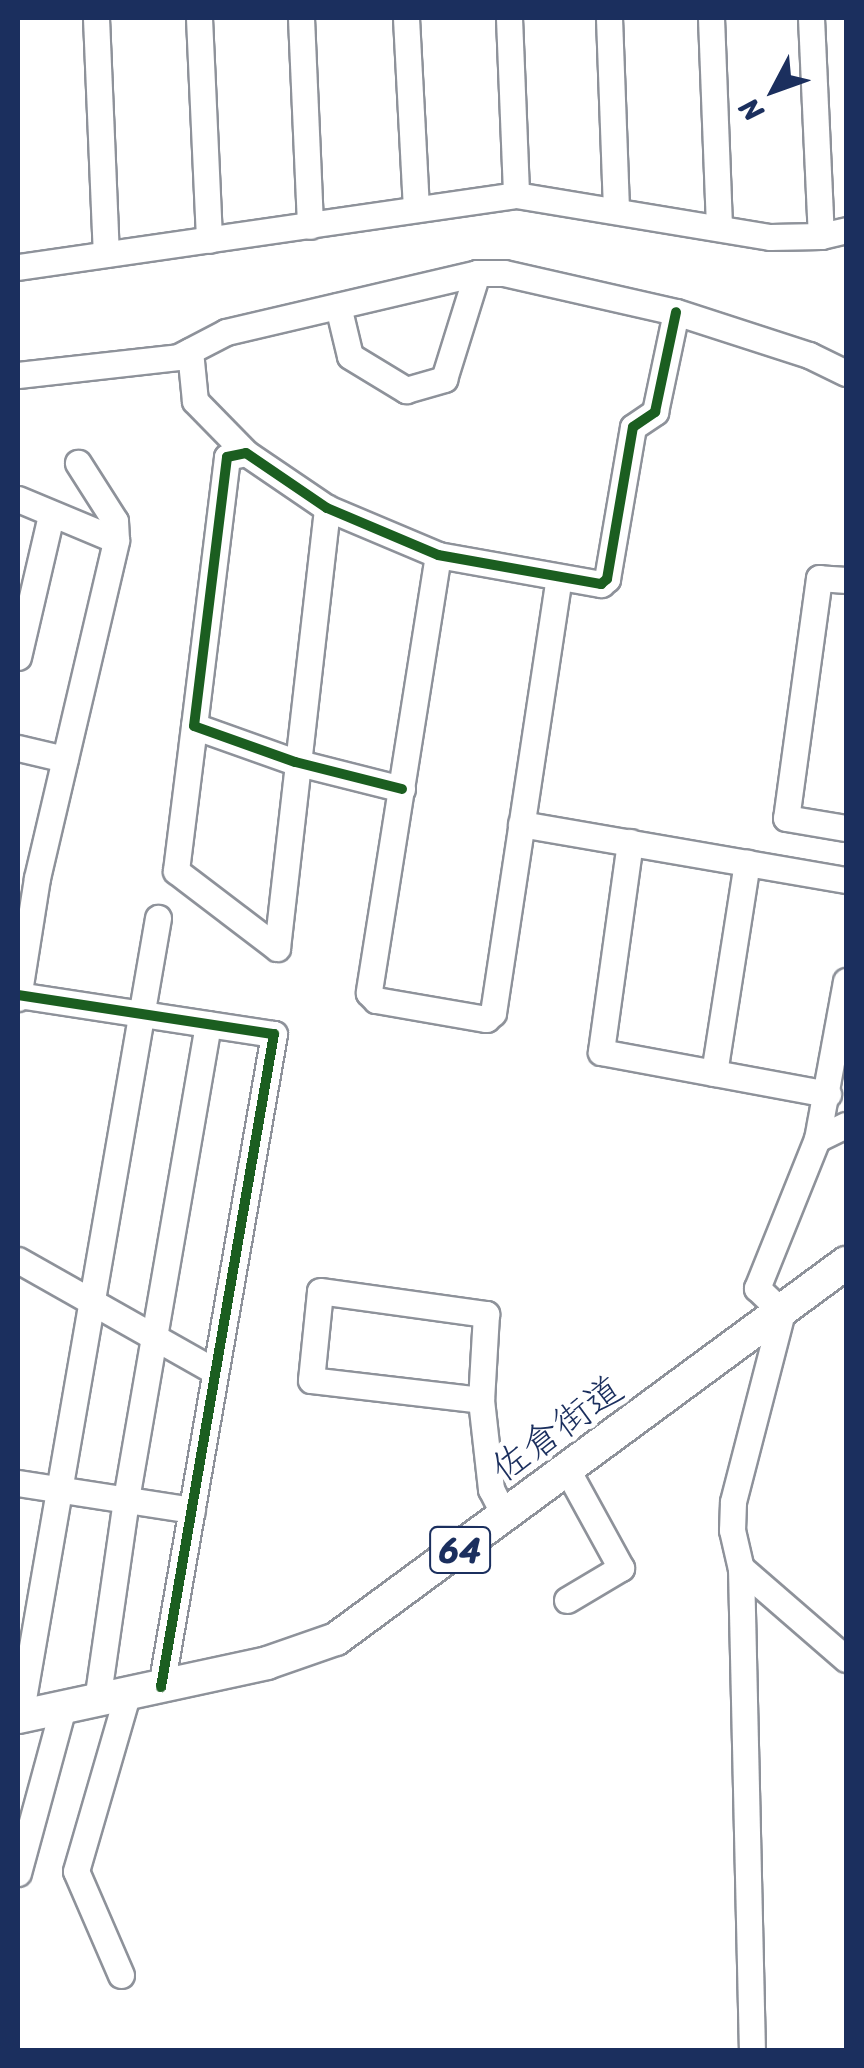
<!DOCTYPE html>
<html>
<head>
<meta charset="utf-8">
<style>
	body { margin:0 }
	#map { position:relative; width:864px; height:2068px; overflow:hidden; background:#fff; font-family:Sriracha,"Klee One",sans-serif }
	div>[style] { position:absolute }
	.roads { filter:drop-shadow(2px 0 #8e929a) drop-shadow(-2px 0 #8e929a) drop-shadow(0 2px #8e929a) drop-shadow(0 -2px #8e929a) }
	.minor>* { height:25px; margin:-12.5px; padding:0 12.5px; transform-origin:12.5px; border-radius:12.5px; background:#fff }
	.major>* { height:32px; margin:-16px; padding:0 16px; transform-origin:16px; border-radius:16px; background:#fff }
	.cycleway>* { height:10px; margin:-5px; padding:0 5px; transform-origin:5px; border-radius:5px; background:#1b5e20 }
	span { translate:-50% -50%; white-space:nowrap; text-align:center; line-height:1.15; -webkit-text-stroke:10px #fff; paint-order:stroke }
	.shield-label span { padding:2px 8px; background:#fff; border:2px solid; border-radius:8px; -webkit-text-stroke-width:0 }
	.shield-label { font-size:35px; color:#1b2f5e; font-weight:700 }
	.street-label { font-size:38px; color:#1b2f5e }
	.frame { position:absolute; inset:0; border:20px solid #1b2f5e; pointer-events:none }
	.north { position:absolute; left:724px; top:40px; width:100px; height:100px; -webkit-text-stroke:8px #fff; paint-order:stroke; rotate:229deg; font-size:28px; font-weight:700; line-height:40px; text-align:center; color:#1b2f5e }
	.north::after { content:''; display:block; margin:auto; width:35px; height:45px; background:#1b2f5e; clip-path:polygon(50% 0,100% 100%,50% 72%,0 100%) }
</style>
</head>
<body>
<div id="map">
	<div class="roads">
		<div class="minor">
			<div style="left:96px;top:18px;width:236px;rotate:87.6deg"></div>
			<div style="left:199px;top:18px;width:222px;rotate:87.4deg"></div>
			<div style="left:301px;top:18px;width:208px;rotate:87.5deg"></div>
			<div style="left:406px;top:18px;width:191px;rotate:87deg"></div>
			<div style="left:509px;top:18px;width:177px;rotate:87.7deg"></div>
			<div style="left:609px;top:18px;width:191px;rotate:87.9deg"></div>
			<div style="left:711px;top:18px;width:210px;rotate:87.8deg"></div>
			<div style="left:811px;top:18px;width:218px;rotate:87.4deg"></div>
			<div style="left:18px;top:267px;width:503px;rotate:-8.23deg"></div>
			<div style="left:516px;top:195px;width:257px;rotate:9.4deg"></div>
			<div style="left:770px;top:237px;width:51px;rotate:-1.1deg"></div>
			<div style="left:821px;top:236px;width:26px;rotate:-13deg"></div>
			<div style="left:338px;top:306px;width:51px;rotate:76.5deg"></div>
			<div style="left:350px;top:356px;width:66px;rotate:31.3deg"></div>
			<div style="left:406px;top:390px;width:40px;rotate:-16deg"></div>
			<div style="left:444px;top:379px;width:111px;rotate:-72.7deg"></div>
			<div style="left:190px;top:351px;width:50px;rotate:84.3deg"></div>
			<div style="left:195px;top:401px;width:73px;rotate:45.6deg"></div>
			<div style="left:18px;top:375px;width:161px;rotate:-6.4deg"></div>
			<div style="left:178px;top:357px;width:54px;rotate:-27.5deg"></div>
			<div style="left:226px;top:332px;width:258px;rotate:-13.2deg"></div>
			<div style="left:477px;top:273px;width:27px"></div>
			<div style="left:504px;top:273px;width:176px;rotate:12.8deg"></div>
			<div style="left:676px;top:312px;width:140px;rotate:17.9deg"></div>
			<div style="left:809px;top:355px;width:41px;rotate:25.9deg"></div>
			<div style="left:18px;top:499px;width:106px;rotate:22.7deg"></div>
			<div style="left:116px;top:540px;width:19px;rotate:-93deg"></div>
			<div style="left:115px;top:521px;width:69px;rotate:-122.5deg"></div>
			<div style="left:438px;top:555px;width:443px;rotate:99deg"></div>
			<div style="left:369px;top:993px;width:10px;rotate:45deg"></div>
			<div style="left:376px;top:1000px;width:112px;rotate:9.8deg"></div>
			<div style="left:486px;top:1019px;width:9px;rotate:-41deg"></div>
			<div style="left:493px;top:1013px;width:440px;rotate:-81.4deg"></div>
			<div style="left:846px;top:580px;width:27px;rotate:-176deg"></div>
			<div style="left:819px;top:578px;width:242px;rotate:97.8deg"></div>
			<div style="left:786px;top:818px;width:61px;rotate:9.5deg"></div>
			<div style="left:18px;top:657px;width:146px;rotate:-76.9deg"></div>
			<div style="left:194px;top:726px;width:146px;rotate:97.1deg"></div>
			<div style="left:176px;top:871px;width:127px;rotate:37.3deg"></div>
			<div style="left:277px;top:948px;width:443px;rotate:-83.5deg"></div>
			<div style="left:18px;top:748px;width:48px;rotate:13.2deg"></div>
			<div style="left:402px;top:789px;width:110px;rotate:-165.8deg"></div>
			<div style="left:295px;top:762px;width:107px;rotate:-160.4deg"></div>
			<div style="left:194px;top:726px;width:271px;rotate:-83deg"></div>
			<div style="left:227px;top:457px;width:19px;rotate:-12deg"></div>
			<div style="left:246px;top:453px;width:98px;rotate:34.2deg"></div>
			<div style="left:327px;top:508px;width:121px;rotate:22.9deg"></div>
			<div style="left:438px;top:555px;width:166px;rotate:10.1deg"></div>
			<div style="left:601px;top:584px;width:8px;rotate:-40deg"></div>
			<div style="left:607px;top:579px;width:154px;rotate:-80.3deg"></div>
			<div style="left:633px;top:427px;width:27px;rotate:-34deg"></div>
			<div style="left:655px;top:412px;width:102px;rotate:-78.1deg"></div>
			<div style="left:521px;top:824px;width:330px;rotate:9.8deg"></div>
			<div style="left:630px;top:842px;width:212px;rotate:97.9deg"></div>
			<div style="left:601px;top:1052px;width:231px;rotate:10.5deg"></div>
			<div style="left:846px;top:981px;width:161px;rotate:100.4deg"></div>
			<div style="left:817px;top:1139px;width:161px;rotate:111.9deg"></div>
			<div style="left:757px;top:1288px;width:35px;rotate:44deg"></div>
			<div style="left:782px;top:1312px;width:196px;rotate:104.5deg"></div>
			<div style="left:733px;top:1502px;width:28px;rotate:92deg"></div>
			<div style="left:732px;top:1530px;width:39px;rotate:77deg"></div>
			<div style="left:741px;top:1568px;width:139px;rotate:40.9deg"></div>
			<div style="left:18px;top:995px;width:259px;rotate:8.7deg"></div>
			<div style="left:274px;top:1034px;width:663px;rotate:99.82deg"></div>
			<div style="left:18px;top:998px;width:121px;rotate:-81deg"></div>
			<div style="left:37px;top:878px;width:347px;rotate:-76.8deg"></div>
			<div style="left:714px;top:1073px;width:213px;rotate:-81.1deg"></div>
			<div style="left:817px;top:1139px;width:32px;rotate:-26deg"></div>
			<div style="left:18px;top:1260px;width:225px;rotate:29.5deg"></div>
			<div style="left:481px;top:1400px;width:171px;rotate:-173.3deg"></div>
			<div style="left:311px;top:1380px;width:89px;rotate:-84.2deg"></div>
			<div style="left:320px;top:1291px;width:168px;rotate:7.9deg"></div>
			<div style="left:486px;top:1314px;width:86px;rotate:93.3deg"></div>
			<div style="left:481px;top:1400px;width:90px;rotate:83.6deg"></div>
			<div style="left:491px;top:1489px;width:31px;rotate:63deg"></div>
			<div style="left:18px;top:1483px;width:176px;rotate:8.8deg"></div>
			<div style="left:741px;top:1568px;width:482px;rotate:88.7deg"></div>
			<div style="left:567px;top:1600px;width:63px;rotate:-30.7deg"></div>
			<div style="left:621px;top:1568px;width:111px;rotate:-118.7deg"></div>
			<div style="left:97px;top:1701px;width:204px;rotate:-81.8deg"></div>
			<div style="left:126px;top:1499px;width:482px;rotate:-80.2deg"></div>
			<div style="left:20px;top:1716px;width:810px;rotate:-80.19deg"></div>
			<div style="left:18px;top:1873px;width:172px;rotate:-74.8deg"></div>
			<div style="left:121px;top:1975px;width:113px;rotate:-113.4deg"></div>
			<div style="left:76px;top:1871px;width:183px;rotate:-73.8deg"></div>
		</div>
		<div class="major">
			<div style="left:18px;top:1717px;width:255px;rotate:-12.2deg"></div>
			<div style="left:267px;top:1663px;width:73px;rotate:-19.2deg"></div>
			<div style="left:336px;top:1639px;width:634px;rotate:-36.4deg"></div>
		</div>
	</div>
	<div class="cycleway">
		<div style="left:402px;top:789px;width:110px;rotate:-165.8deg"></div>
		<div style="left:295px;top:762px;width:107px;rotate:-160.4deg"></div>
		<div style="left:194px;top:726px;width:271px;rotate:-83deg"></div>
		<div style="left:227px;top:457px;width:19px;rotate:-12deg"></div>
		<div style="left:246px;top:453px;width:98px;rotate:34.2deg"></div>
		<div style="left:327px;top:508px;width:121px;rotate:22.9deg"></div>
		<div style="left:438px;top:555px;width:166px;rotate:10.1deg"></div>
		<div style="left:601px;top:584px;width:8px;rotate:-40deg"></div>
		<div style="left:607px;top:579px;width:154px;rotate:-80.3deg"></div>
		<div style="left:633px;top:427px;width:27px;rotate:-34deg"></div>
		<div style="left:655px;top:412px;width:102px;rotate:-78.1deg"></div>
		<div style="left:18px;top:995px;width:259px;rotate:8.7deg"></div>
		<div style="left:274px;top:1034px;width:663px;rotate:99.82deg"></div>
	</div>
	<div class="shield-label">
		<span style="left:460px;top:1550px">64</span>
	</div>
	<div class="street-label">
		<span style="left:557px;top:1429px;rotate:-36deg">佐倉街道</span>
	</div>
	<div class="frame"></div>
	<div class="north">N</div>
</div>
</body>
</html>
